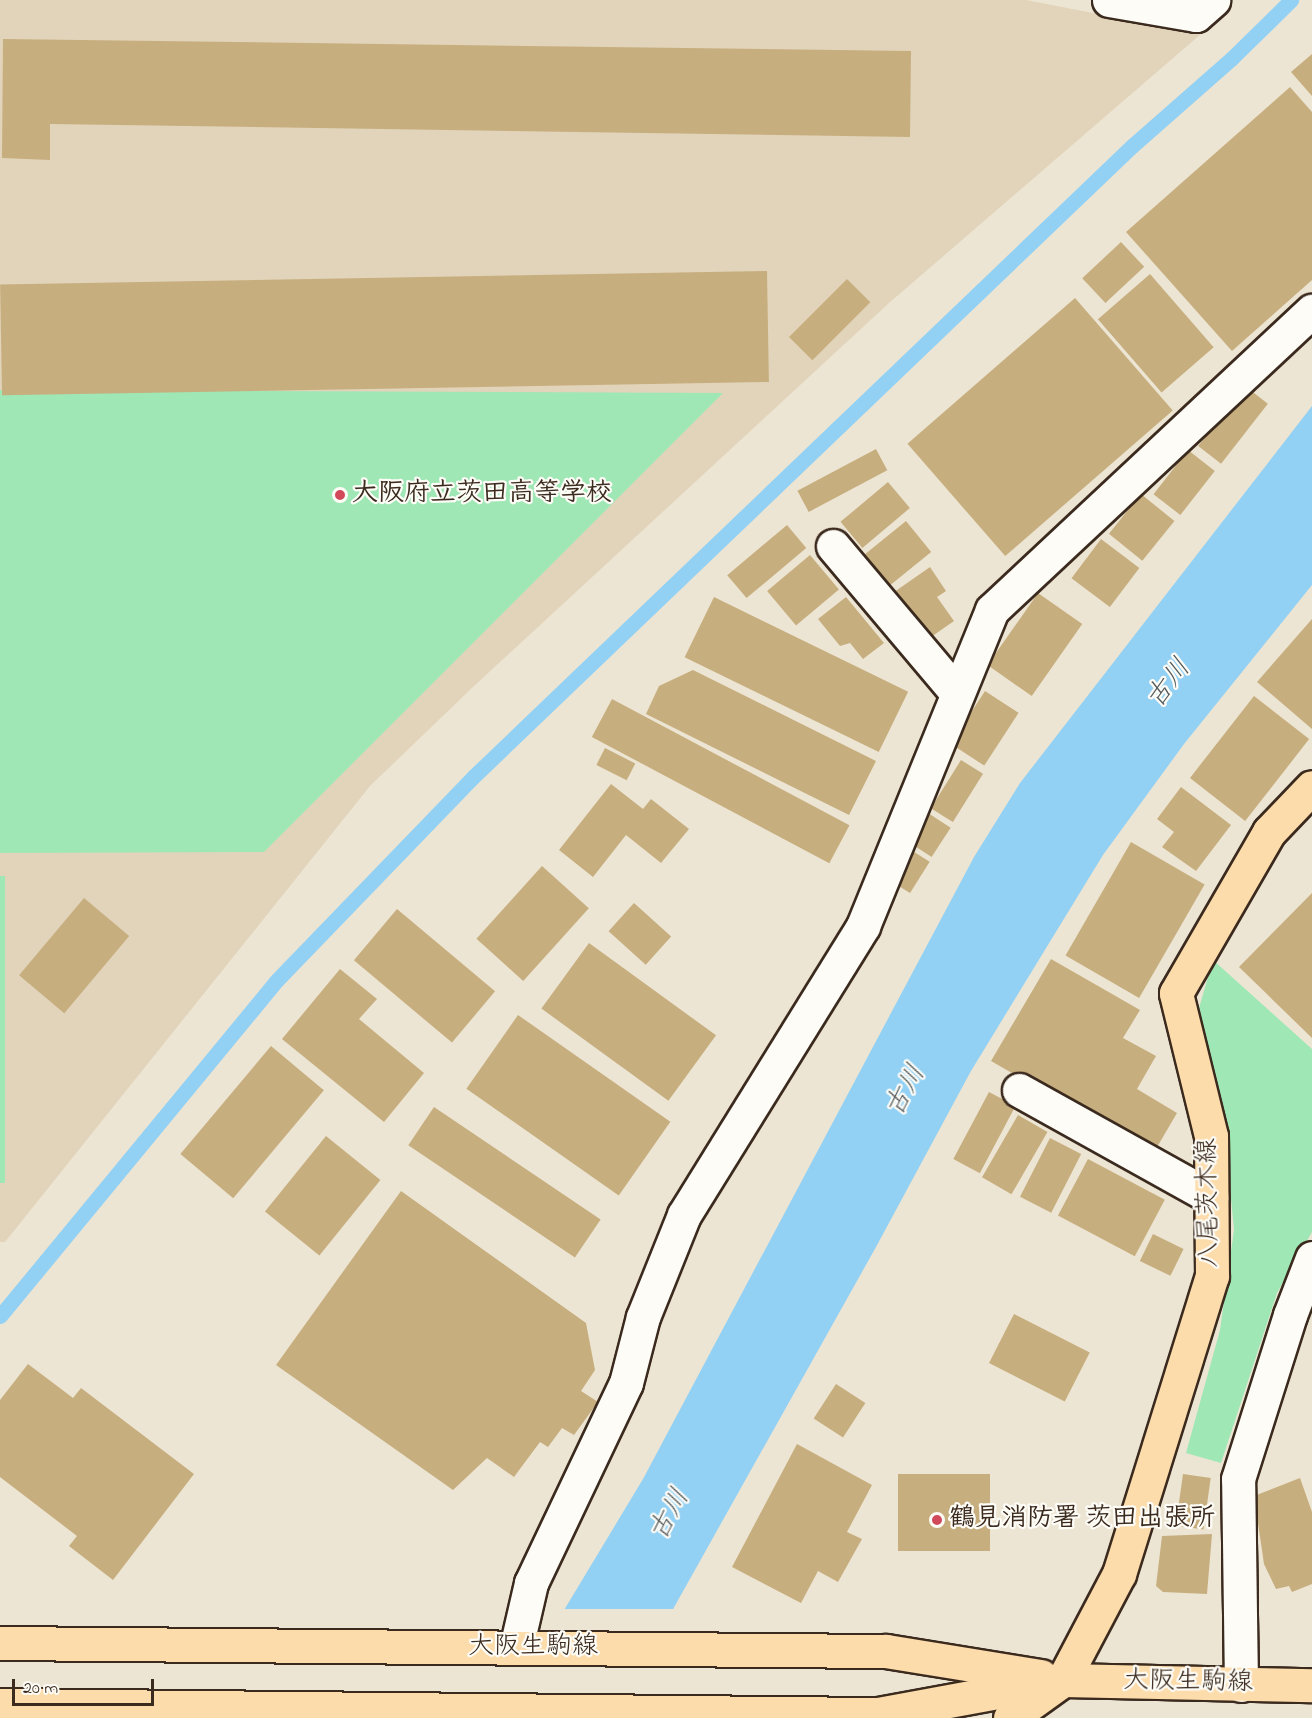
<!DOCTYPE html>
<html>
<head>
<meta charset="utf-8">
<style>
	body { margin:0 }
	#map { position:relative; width:1312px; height:1718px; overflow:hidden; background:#ede5d3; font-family:"Indie Flower","Klee One",sans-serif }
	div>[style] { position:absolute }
	.built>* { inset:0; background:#e2d4ba }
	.green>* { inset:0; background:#9fe7b5; transform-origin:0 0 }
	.water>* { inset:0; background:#93d1f4 }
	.pier>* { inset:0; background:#ede5d3 }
	.stream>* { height:15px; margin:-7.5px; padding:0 7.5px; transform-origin:7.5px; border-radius:7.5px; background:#93d1f4 }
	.building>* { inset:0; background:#c7ae7e; transform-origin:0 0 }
	.roads { filter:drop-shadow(2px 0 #3b2a1e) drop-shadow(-2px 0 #3b2a1e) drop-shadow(0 2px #3b2a1e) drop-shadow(0 -2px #3b2a1e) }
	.minor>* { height:33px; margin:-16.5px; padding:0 16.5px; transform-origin:16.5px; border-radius:16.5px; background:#fdfcf7 }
	.major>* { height:33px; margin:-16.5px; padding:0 16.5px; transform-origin:16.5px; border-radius:16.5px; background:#fddcac }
	.dots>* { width:16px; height:16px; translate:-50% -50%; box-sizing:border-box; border:3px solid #fdfcf7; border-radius:50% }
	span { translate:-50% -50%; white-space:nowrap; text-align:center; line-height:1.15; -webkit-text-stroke:4.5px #fdfcf7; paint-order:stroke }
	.poi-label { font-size:26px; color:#3b2a1e; font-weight:700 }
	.left { translate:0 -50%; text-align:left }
	.street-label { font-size:26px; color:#3b2a1e }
	.water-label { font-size:27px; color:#555c5e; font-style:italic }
	.scale { position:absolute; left:12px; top:1679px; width:142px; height:27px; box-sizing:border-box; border:3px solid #3b2a1e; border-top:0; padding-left:8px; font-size:18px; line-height:21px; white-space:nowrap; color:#3b2a1e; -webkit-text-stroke:4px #fdfcf7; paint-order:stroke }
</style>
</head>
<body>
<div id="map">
	<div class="built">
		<div style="clip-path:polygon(0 0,1026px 0,1201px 34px,889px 303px,473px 687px,370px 786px,5px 1242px,0 1242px)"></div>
	</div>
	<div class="green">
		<div style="clip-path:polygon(0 390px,723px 393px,264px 852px,0 853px)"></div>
		<div style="left:0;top:876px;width:5px;height:307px"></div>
		<div style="clip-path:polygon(1213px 960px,1312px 1049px,1312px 1232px,1277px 1293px,1221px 1463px,1186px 1453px,1220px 1330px,1234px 1230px,1224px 1124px,1206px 1064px,1199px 1008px)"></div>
	</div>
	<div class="water">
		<div style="clip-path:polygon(1312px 406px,1312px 585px,1184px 744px,1103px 855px,971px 1071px,876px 1247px,612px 1718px,499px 1718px,643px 1479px,974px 857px,1020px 783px)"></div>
	</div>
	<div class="pier">
		<div style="clip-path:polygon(561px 1609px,678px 1609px,616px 1718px,496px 1716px)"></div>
	</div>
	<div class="stream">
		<div style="left:0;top:1316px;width:435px;rotate:-50.5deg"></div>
		<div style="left:277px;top:980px;width:282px;rotate:-46deg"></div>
		<div style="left:473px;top:777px;width:912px;rotate:-43.76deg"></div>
		<div style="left:1132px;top:146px;width:133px;rotate:-41.3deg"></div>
		<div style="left:1232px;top:58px;width:83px;rotate:-44.5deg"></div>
	</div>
	<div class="building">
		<div style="clip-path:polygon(3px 39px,911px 51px,910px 137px,50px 124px,50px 160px,2px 158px)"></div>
		<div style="clip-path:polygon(1312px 54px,1312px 96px,1291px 72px)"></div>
		<div style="clip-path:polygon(1290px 87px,1312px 112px,1312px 280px,1232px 351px,1126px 232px)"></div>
		<div style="left:1121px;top:242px;width:34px;height:53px;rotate:47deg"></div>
		<div style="left:767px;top:271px;width:111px;height:767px;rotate:89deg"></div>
		<div style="left:1150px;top:274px;width:97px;height:69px;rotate:49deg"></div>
		<div style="left:847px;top:279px;width:33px;height:82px;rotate:45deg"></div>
		<div style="left:1075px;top:298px;width:149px;height:222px;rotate:49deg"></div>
		<div style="left:1245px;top:386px;width:29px;height:76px;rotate:38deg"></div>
		<div style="left:876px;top:449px;width:24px;height:89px;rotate:62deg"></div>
		<div style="left:1188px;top:450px;width:34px;height:56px;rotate:38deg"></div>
		<div style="left:888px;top:482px;width:34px;height:62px;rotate:50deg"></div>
		<div style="left:1141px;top:494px;width:43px;height:51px;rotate:39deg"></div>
		<div style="left:906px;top:521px;width:40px;height:56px;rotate:51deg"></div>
		<div style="left:787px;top:525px;width:30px;height:78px;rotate:50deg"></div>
		<div style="left:1101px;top:539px;width:48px;height:49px;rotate:37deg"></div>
		<div style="left:810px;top:555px;width:45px;height:56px;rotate:50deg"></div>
		<div style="clip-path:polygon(930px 567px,946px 591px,937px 597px,954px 621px,921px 644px,887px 597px)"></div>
		<div style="left:1038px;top:593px;width:54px;height:88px;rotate:35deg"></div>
		<div style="left:714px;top:597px;width:216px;height:67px;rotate:26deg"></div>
		<div style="clip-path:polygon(846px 597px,884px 643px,863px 659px,850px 643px,840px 646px,818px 619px)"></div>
		<div style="clip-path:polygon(1312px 619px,1312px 729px,1257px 682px)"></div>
		<div style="clip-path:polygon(693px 670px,876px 761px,849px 815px,646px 714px,659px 686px)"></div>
		<div style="left:985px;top:691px;width:40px;height:63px;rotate:33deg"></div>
		<div style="left:1254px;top:696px;width:70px;height:104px;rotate:38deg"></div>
		<div style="left:612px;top:699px;width:269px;height:43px;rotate:28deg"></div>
		<div style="left:605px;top:748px;width:34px;height:19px;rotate:27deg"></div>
		<div style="left:961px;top:760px;width:26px;height:57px;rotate:32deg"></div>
		<div style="clip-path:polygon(611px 784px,643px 809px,651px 799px,689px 829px,661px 863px,626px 835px,593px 877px,559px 850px)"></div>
		<div style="clip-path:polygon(1181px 787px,1231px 825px,1196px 871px,1162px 847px,1174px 832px,1157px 819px)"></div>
		<div style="left:928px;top:813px;width:27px;height:35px;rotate:33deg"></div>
		<div style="left:1131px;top:842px;width:85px;height:131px;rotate:30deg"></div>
		<div style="left:911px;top:850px;width:22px;height:37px;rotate:32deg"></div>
		<div style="left:542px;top:866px;width:63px;height:98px;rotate:42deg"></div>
		<div style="clip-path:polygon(1312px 893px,1312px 1038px,1239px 967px)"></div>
		<div style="left:84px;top:898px;width:59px;height:101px;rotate:40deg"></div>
		<div style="left:634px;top:903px;width:50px;height:38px;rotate:42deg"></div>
		<div style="left:397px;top:909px;width:128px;height:67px;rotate:40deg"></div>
		<div style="left:589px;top:943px;width:157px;height:81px;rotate:36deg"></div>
		<div style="clip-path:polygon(1051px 959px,1140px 1010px,1123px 1038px,1156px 1056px,1137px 1089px,1177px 1113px,1153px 1154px,991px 1061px)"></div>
		<div style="clip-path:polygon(340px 969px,377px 999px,359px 1019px,424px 1073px,384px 1122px,282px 1039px)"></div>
		<div style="left:518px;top:1015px;width:186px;height:90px;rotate:35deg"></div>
		<div style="left:271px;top:1046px;width:69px;height:141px;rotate:40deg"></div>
		<div style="left:989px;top:1092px;width:30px;height:76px;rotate:28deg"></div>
		<div style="left:434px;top:1107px;width:201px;height:46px;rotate:34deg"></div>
		<div style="left:1018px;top:1115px;width:34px;height:72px;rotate:30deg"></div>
		<div style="left:326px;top:1136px;width:70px;height:97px;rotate:39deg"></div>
		<div style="left:1050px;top:1138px;width:35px;height:66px;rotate:27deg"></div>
		<div style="left:1088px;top:1159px;width:87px;height:64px;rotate:28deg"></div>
		<div style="clip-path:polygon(401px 1191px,586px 1323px,595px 1370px,581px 1391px,598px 1402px,574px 1435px,562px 1428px,548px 1447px,540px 1442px,514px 1477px,487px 1458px,453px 1490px,276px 1365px)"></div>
		<div style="left:1153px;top:1234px;width:34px;height:30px;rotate:26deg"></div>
		<div style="left:1014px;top:1314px;width:85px;height:55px;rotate:27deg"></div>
		<div style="clip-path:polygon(28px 1364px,73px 1398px,81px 1388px,194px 1474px,113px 1580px,69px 1546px,77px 1536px,0 1477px,0 1400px)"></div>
		<div style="left:836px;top:1384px;width:35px;height:41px;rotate:33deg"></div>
		<div style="clip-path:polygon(797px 1444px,872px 1485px,847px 1532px,862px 1539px,838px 1582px,818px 1571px,801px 1603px,732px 1567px)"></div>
		<div style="left:898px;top:1474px;width:92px;height:77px"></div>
		<div style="left:1183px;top:1474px;width:28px;height:52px;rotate:8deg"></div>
		<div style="clip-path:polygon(1300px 1478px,1312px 1512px,1312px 1584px,1292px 1592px,1289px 1586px,1276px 1589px,1264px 1564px,1254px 1496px)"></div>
		<div style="clip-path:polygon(1212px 1534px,1207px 1594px,1163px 1592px,1156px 1586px,1162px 1536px)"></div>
	</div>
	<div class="roads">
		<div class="minor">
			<div style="left:1109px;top:0;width:88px;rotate:9.8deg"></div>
			<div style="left:1196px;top:15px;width:23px;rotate:-41deg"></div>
			<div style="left:833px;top:546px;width:192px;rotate:49.9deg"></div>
			<div style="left:1019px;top:1090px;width:220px;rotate:29.1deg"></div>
			<div style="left:516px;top:1648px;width:67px;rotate:-77deg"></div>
			<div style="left:531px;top:1583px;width:221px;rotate:-64.6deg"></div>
			<div style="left:626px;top:1383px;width:68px;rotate:-75.6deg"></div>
			<div style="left:643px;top:1317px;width:110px;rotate:-68.1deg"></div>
			<div style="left:684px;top:1215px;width:340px;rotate:-58.2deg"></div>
			<div style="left:863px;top:926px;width:341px;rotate:-67.8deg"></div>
			<div style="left:992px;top:610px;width:438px;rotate:-43.1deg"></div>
			<div style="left:1241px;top:1685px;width:206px;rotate:-90.8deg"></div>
			<div style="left:1238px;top:1479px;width:172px;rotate:-72.4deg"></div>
			<div style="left:1290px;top:1315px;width:61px;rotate:-68.9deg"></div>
		</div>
		<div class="major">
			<div style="left:0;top:1643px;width:886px;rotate:0.52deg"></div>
			<div style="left:886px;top:1651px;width:157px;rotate:9.2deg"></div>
			<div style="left:0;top:1705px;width:878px;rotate:0.59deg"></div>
			<div style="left:878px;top:1714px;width:188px;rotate:-10.4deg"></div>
			<div style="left:1063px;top:1680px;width:249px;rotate:1.2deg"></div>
			<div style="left:1010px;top:1718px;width:65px;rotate:-35.6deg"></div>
			<div style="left:1063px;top:1680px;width:120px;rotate:-62.2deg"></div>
			<div style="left:1119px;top:1574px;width:312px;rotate:-72.7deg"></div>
			<div style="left:1212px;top:1276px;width:140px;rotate:-90.4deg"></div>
			<div style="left:1211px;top:1136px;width:147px;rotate:-103.8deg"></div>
			<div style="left:1176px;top:993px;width:186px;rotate:-60deg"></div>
			<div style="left:1269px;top:832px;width:62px;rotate:-46.3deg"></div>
		</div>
	</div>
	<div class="dots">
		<div style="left:340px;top:495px;background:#d1495b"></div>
		<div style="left:937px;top:1520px;background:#d1495b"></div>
	</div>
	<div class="poi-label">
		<span class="left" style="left:352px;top:495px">大阪府立茨田高等学校</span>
		<span class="left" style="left:949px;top:1520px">鶴見消防署 茨田出張所</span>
	</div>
	<div class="street-label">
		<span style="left:1210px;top:1203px;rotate:-91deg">八尾茨木線</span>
		<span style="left:533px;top:1648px">大阪生駒線</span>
		<span style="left:1188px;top:1683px;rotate:1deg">大阪生駒線</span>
	</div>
	<div class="water-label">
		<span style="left:1169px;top:684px;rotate:-52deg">古川</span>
		<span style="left:906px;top:1091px;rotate:-61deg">古川</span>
		<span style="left:670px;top:1515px;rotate:-61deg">古川</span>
	</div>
	<div class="scale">20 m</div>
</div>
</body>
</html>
